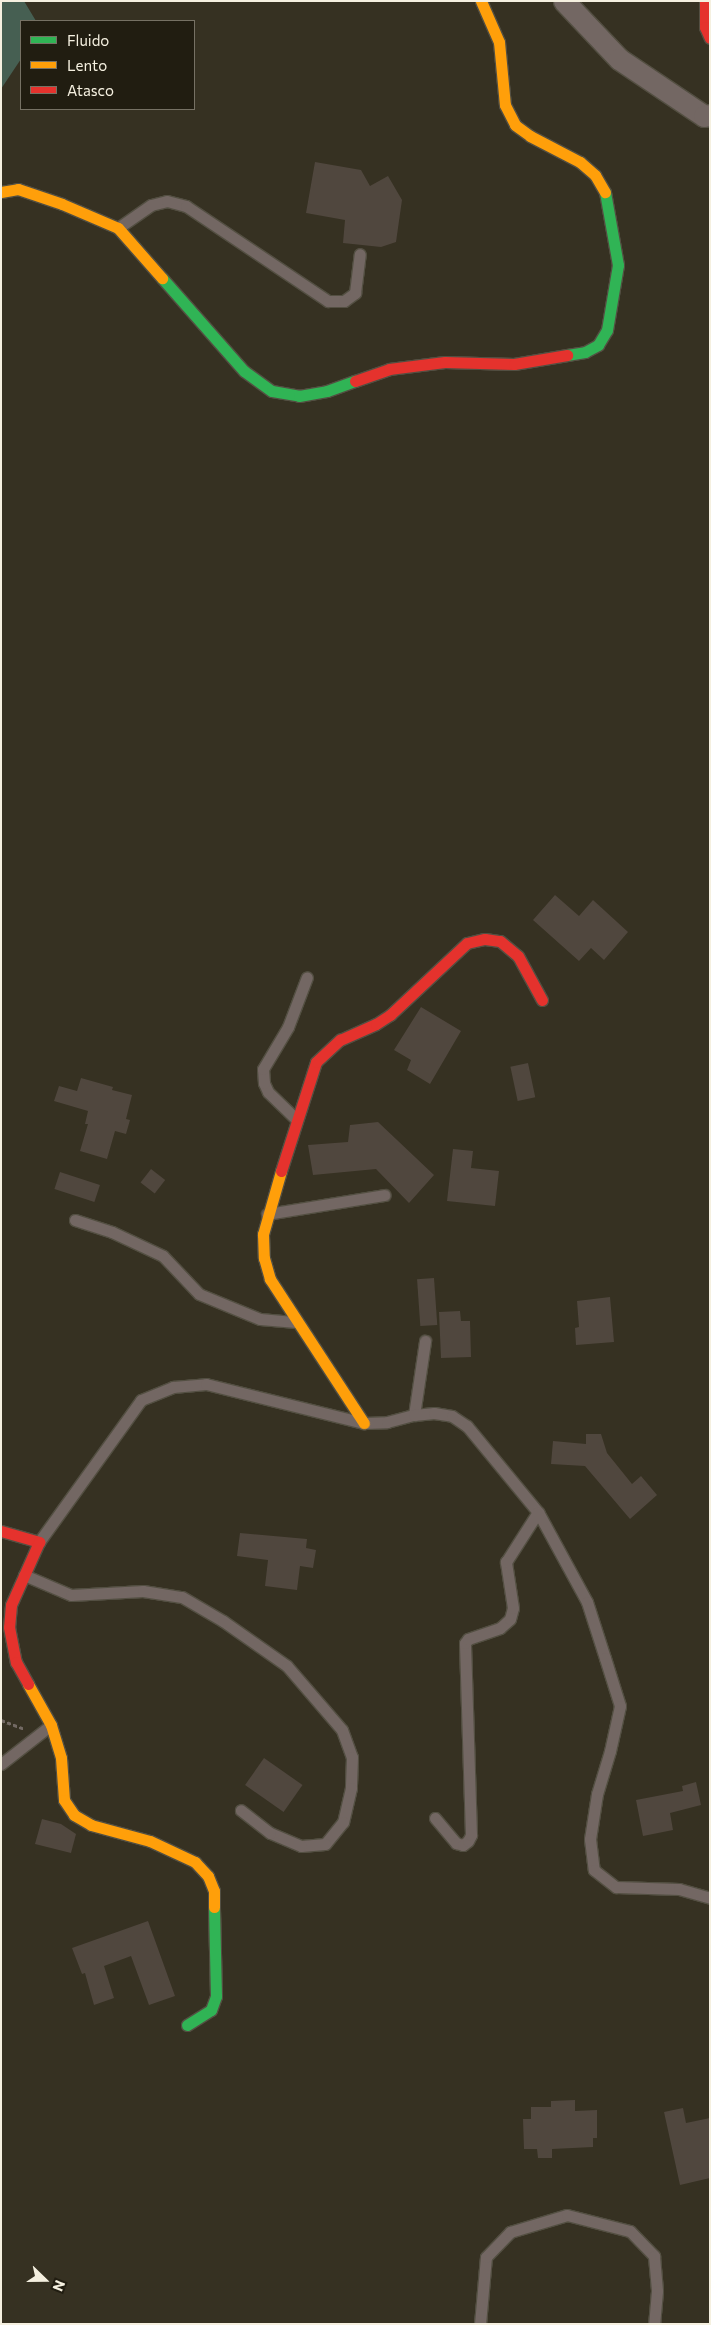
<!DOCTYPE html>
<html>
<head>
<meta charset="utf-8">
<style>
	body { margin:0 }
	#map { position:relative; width:711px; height:2325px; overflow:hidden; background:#363122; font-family:Commissioner,sans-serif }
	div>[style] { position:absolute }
	.green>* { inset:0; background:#465f52 }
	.building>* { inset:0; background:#50473e; transform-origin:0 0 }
	.path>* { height:3px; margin-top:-1.5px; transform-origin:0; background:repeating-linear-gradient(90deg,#726963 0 4px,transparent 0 6.5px) }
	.roads { filter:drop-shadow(1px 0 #534f42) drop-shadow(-1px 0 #534f42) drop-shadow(0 1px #534f42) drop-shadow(0 -1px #534f42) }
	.lane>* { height:11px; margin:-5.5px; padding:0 5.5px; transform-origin:5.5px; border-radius:5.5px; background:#736763 }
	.street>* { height:21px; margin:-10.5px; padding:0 10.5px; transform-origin:10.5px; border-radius:10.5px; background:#736763 }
	.fast>* { height:11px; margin:-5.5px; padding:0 5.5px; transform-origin:5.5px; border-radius:5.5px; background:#30b455 }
	.slow>* { height:11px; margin:-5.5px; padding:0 5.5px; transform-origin:5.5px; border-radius:5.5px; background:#ff9f0a }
	.jam>* { height:11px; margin:-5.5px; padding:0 5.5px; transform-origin:5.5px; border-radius:5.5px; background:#e5322d }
	span { translate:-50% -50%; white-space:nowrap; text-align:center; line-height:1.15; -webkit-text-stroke:4px #211d11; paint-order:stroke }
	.frame { position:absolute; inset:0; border:2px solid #f5f0e0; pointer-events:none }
	.legend { position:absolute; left:20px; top:20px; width:175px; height:90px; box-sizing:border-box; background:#211d11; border:1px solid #767164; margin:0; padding:6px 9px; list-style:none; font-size:15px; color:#f5f0e0 }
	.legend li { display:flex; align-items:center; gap:10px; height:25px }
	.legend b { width:25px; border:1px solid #767164 }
	.north { position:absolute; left:20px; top:2255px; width:50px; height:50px; -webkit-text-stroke:4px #211d11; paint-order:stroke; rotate:112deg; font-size:14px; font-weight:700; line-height:20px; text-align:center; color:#f5f0e0 }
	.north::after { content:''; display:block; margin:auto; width:18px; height:22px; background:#f5f0e0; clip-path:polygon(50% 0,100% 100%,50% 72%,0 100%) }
</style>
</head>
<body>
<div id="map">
	<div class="green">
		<div style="clip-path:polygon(1px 1px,24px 1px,36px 21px,21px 21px,21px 59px,1px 89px)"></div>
	</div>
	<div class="building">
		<div style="clip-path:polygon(315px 162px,361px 170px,370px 186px,388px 176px,402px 200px,396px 242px,381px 247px,343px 243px,345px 220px,306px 213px)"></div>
		<div style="clip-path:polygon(555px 895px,579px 916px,593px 900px,628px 932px,604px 960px,591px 948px,579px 961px,533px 920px)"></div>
		<div style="clip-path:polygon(421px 1007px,461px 1031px,430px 1084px,407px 1070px,411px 1060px,394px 1050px)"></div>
		<div style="left:528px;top:1063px;width:35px;height:18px;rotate:78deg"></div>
		<div style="clip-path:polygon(81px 1078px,113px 1087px,112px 1090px,132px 1095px,126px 1119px,130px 1120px,126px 1134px,115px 1131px,107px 1159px,80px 1151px,88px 1124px,85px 1124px,88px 1111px,54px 1101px,59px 1086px,77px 1091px)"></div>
		<div style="clip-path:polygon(378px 1122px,434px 1175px,409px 1203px,376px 1169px,313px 1175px,308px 1145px,348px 1142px,350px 1125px)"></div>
		<div style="clip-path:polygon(453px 1149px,473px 1151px,471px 1168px,499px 1171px,495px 1206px,447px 1201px)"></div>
		<div style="left:151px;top:1169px;width:18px;height:17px;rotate:38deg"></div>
		<div style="left:60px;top:1172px;width:42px;height:18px;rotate:18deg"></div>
		<div style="left:434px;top:1278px;width:47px;height:17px;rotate:86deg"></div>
		<div style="clip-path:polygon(610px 1297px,614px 1342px,576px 1345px,575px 1328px,579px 1327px,577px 1301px)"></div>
		<div style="clip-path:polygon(460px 1311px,461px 1321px,470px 1321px,471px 1357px,441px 1358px,439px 1312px)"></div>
		<div style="clip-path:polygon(586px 1434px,601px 1434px,607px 1453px,632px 1484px,641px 1476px,657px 1495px,630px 1519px,585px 1466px,551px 1464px,553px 1441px,586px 1444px)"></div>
		<div style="clip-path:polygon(240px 1533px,307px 1539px,306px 1548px,316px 1550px,313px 1568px,300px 1566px,297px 1590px,265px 1586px,268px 1560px,237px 1556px)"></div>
		<div style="left:264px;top:1758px;width:47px;height:33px;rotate:35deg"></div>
		<div style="clip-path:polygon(696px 1782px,701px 1805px,670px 1813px,673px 1830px,643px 1836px,636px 1800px,683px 1791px,682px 1786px)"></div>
		<div style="clip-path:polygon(42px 1819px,61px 1824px,76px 1834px,71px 1853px,35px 1844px)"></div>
		<div style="clip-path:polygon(148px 1921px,175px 1996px,149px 2005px,131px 1956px,104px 1966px,114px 1998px,94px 2005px,85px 1973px,82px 1974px,72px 1948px)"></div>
		<div style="clip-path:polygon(575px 2100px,575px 2111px,597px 2110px,597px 2138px,593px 2138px,593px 2147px,552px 2149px,552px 2158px,538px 2158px,537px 2149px,524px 2149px,523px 2119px,531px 2119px,531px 2107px,551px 2107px,551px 2101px)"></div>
		<div style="clip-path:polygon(683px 2108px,686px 2123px,710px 2118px,710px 2178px,680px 2185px,664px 2112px)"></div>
	</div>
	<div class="path">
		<div style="left:1px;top:1720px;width:25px;rotate:21deg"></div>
	</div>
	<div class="roads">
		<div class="lane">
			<div style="left:118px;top:228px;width:40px;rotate:-34.9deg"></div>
			<div style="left:151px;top:205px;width:16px;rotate:-14deg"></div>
			<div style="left:167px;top:201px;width:20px;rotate:15deg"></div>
			<div style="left:186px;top:206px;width:171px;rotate:33.8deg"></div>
			<div style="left:328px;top:301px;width:16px"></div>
			<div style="left:344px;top:301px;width:14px;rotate:-36deg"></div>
			<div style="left:355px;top:293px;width:39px;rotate:-83deg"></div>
			<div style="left:297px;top:1120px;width:40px;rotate:-136deg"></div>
			<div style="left:268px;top:1092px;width:10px;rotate:-114deg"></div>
			<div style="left:264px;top:1083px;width:14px;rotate:-94deg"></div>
			<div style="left:263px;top:1069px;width:49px;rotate:-59.2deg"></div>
			<div style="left:288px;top:1027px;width:53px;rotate:-69.2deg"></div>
			<div style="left:267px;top:1214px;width:119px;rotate:-9.2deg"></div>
			<div style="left:75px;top:1220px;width:39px;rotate:18deg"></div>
			<div style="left:112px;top:1232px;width:56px;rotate:25.2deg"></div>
			<div style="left:163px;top:1256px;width:52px;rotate:46.5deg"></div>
			<div style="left:199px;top:1294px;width:66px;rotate:22.3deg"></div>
			<div style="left:260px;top:1319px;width:36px;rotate:5deg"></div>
			<div style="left:414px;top:1415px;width:75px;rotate:-81.5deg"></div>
			<div style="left:39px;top:1542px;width:175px;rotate:-54.3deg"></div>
			<div style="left:141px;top:1400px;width:35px;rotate:-22deg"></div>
			<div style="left:173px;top:1387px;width:33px;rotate:-5deg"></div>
			<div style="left:206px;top:1384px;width:163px;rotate:13.9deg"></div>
			<div style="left:364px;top:1423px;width:23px;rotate:-2deg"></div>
			<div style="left:387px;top:1422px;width:28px;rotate:-15deg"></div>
			<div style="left:414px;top:1415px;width:20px;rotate:-6deg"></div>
			<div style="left:434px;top:1413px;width:18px;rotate:9deg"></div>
			<div style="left:452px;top:1416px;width:18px;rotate:34deg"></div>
			<div style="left:467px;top:1426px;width:112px;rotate:50.5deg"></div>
			<div style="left:538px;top:1512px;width:102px;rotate:61.4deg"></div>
			<div style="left:587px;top:1602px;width:59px;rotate:72.2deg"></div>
			<div style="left:605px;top:1658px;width:50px;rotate:72.6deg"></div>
			<div style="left:620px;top:1706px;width:46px;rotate:102.5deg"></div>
			<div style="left:610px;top:1751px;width:45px;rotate:106.8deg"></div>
			<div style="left:597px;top:1794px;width:46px;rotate:98.8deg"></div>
			<div style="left:590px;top:1839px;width:31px;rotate:83deg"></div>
			<div style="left:594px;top:1870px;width:28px;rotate:38deg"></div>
			<div style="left:616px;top:1887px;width:63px;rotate:1.8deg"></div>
			<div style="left:679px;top:1889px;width:32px;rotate:16deg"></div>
			<div style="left:24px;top:1575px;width:51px;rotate:23.1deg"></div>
			<div style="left:71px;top:1595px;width:72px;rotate:-3.2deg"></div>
			<div style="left:143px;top:1591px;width:39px;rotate:9deg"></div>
			<div style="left:182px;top:1597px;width:48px;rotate:30.3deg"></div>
			<div style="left:223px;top:1621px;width:78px;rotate:35.1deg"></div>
			<div style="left:287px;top:1666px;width:84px;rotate:49.3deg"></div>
			<div style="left:342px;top:1730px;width:29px;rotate:70deg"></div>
			<div style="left:352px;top:1757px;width:31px;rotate:92deg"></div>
			<div style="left:351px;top:1788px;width:35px;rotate:103deg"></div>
			<div style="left:343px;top:1822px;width:28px;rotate:129deg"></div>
			<div style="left:325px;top:1844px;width:24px;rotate:175deg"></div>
			<div style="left:301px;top:1846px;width:34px;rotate:-157deg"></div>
			<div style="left:270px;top:1833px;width:37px;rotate:-142deg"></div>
			<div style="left:1px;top:1764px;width:63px;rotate:-38deg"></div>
			<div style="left:435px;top:1818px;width:33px;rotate:50deg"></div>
			<div style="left:456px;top:1843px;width:7px;rotate:16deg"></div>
			<div style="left:463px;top:1845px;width:6px;rotate:-39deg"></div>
			<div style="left:468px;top:1841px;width:7px;rotate:-63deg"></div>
			<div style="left:471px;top:1835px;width:192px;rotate:-91.8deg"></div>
			<div style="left:465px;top:1643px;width:5px;rotate:-53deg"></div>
			<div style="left:468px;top:1639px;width:34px;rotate:-19deg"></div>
			<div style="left:500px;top:1628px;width:13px;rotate:-42deg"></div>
			<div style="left:510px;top:1619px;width:11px;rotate:-75deg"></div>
			<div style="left:513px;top:1608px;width:47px;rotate:-98.7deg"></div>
			<div style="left:506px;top:1562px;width:59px;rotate:-57.4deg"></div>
			<div style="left:480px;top:2324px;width:67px;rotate:-84.9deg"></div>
			<div style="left:486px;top:2257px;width:35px;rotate:-46deg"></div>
			<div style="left:510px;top:2232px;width:59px;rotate:-16.6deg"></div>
			<div style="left:567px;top:2215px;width:65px;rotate:14.3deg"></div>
			<div style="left:630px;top:2231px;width:35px;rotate:46deg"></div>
			<div style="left:654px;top:2256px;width:35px;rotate:85deg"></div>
			<div style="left:657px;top:2291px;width:33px;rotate:95deg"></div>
		</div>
		<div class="street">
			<div style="left:564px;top:1px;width:80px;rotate:46.5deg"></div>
			<div style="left:619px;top:59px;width:102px;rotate:33.8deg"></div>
			<div style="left:704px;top:116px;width:6px;rotate:-9deg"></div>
		</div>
		<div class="fast">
			<div style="left:162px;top:278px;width:124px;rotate:48.6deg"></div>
			<div style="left:244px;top:371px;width:34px;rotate:36deg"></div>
			<div style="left:272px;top:391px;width:27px;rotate:10deg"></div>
			<div style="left:299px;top:396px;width:28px;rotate:-10deg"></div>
			<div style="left:327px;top:391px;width:30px;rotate:-20deg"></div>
			<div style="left:567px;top:355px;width:18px;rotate:-9deg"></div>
			<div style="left:585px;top:352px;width:15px;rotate:-28deg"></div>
			<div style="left:598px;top:345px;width:17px;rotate:-59deg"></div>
			<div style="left:607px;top:330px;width:66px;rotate:-80.4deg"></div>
			<div style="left:618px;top:265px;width:74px;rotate:-100.1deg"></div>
			<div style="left:187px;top:2025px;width:28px;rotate:-32deg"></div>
			<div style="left:211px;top:2010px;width:15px;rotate:-70deg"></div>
			<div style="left:216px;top:1996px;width:89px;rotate:-91.3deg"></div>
		</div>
		<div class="slow">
			<div style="left:481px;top:1px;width:45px;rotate:66.3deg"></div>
			<div style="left:499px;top:42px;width:63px;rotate:84.6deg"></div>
			<div style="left:505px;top:105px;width:22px;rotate:63deg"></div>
			<div style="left:515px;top:125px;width:19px;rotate:36deg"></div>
			<div style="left:530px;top:136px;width:56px;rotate:27.5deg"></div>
			<div style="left:580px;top:162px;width:20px;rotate:41deg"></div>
			<div style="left:595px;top:175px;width:20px;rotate:60deg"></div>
			<div style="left:1px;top:192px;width:17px;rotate:-10deg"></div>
			<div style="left:18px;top:189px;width:46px;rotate:18.8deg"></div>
			<div style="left:62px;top:204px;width:61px;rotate:23.2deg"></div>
			<div style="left:118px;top:228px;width:67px;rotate:48.7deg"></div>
			<div style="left:281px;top:1171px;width:66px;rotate:105.9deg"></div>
			<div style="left:263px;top:1234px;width:24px;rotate:88deg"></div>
			<div style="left:264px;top:1258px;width:22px;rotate:74deg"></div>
			<div style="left:270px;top:1279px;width:172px;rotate:56.9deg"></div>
			<div style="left:28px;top:1684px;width:47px;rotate:60.7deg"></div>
			<div style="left:51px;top:1725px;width:34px;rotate:73deg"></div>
			<div style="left:61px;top:1758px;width:42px;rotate:85.9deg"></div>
			<div style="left:64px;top:1800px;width:18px;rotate:56deg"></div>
			<div style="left:74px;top:1815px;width:20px;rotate:30deg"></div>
			<div style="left:91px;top:1825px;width:61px;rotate:15.2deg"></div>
			<div style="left:150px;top:1841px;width:50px;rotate:25deg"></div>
			<div style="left:195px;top:1862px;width:19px;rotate:47deg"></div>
			<div style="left:208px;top:1876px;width:16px;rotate:68deg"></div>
			<div style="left:214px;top:1891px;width:16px;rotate:90deg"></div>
		</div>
		<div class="jam">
			<div style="left:705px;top:1px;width:26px;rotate:90deg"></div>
			<div style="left:705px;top:27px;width:12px;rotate:66deg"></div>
			<div style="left:355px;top:381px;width:36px;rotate:-19deg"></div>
			<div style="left:389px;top:369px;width:56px;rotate:-7.1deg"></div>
			<div style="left:445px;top:362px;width:69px;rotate:1.7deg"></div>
			<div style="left:514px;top:364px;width:54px;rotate:-9.6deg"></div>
			<div style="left:281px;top:1171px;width:114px;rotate:-72.2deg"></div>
			<div style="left:316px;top:1062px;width:33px;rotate:-43deg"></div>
			<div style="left:340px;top:1040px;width:39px;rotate:-24deg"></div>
			<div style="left:376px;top:1024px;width:17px;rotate:-33deg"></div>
			<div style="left:390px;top:1015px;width:105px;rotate:-43.1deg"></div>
			<div style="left:467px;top:943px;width:18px;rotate:-13deg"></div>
			<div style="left:485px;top:939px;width:15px;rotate:8deg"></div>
			<div style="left:500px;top:941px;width:23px;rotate:40deg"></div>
			<div style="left:518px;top:956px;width:50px;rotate:61.4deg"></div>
			<div style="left:1px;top:1531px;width:40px;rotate:16deg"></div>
			<div style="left:39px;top:1542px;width:69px;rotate:114deg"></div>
			<div style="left:11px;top:1605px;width:22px;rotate:95deg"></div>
			<div style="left:9px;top:1627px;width:36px;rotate:79deg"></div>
			<div style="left:16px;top:1662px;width:25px;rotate:61deg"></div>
		</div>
	</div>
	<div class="frame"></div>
	<ul class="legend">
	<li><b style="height:6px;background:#30b455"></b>Fluido</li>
	<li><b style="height:6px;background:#ff9f0a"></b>Lento</li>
	<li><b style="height:6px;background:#e5322d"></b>Atasco</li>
	</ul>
	<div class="north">N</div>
</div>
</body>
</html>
